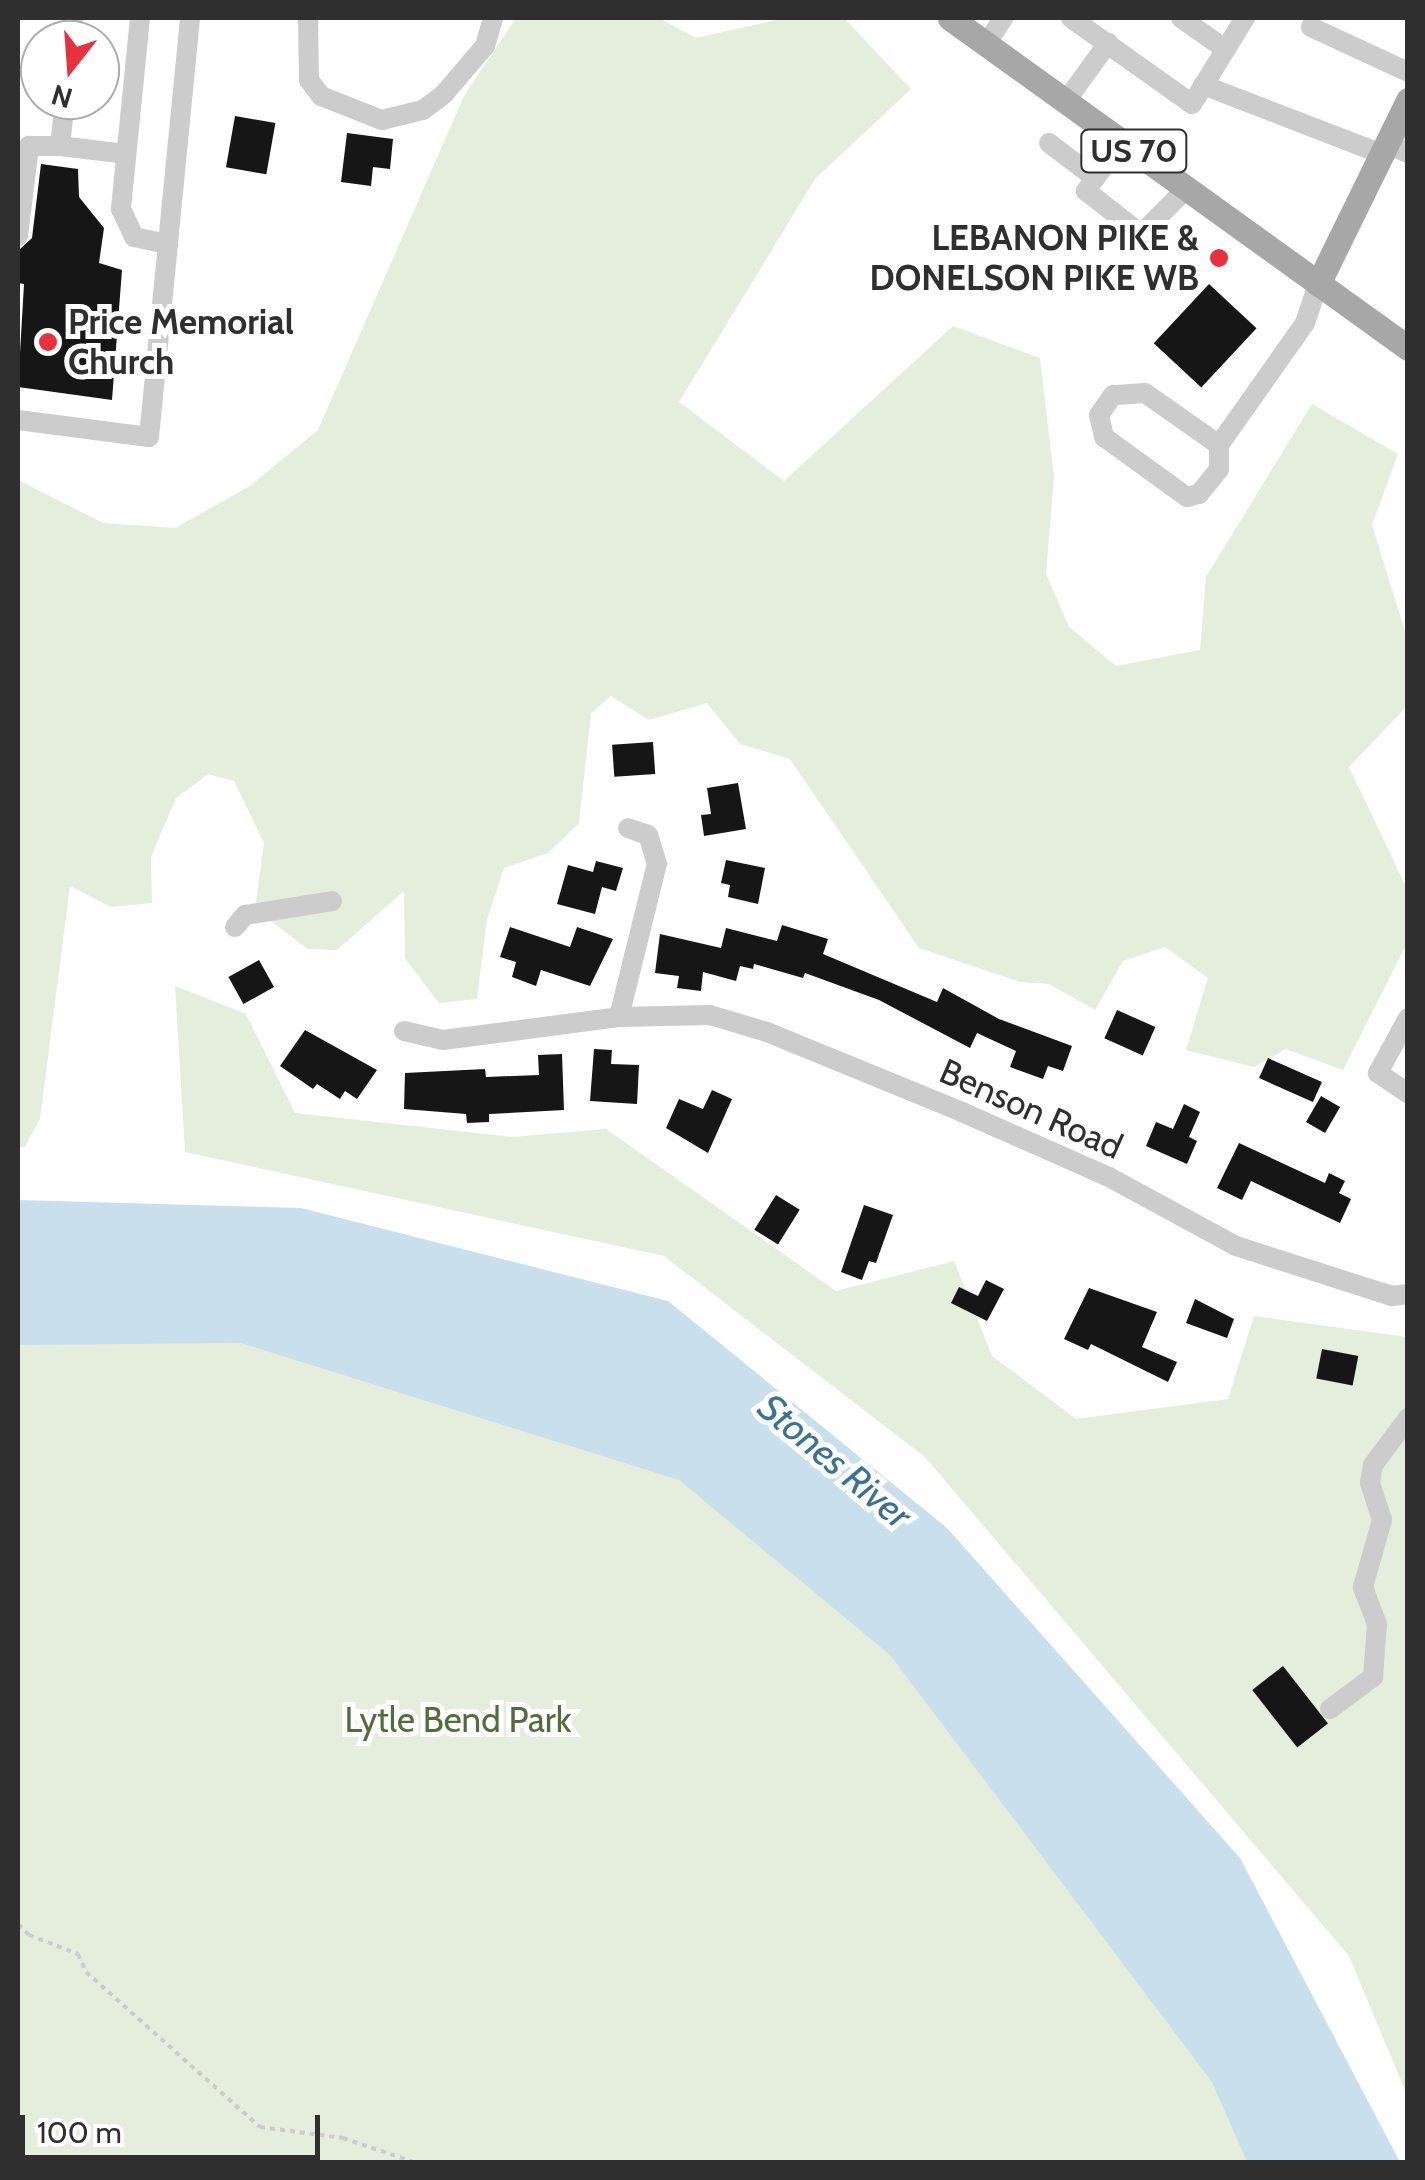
<!DOCTYPE html>
<html>
<head>
<meta charset="utf-8">
<style>
	body { margin:0 }
	#map { position:relative; width:1425px; height:2180px; overflow:hidden; background:#fff; font-family:Cabin,sans-serif }
	div>[style] { position:absolute }
	.green>* { inset:0; background:#e5eddd }
	.water>* { inset:0; background:#c9dfec }
	.building>* { inset:0; background:#161616; transform-origin:0 0 }
	.path>* { height:4px; margin-top:-2px; transform-origin:0; background:repeating-linear-gradient(90deg,#ccc 0 5px,transparent 0 10px) }
	.minor>* { height:20px; margin:-10px; padding:0 10px; transform-origin:10px; border-radius:10px; background:#ccc }
	.major>* { height:25px; margin:-12.5px; padding:0 12.5px; transform-origin:12.5px; border-radius:12.5px; background:#a7a7a7 }
	.dots>* { width:28px; height:28px; translate:-50% -50%; box-sizing:border-box; border:5px solid #fff; border-radius:50% }
	span { translate:-50% -50%; white-space:nowrap; text-align:center; line-height:1.15; -webkit-text-stroke:10px #fff; paint-order:stroke }
	.shield-label span { padding:2px 8px; background:#fff; border:2px solid; border-radius:8px; -webkit-text-stroke-width:0 }
	.shield-label { font-size:32px; color:#2f2f2f; font-weight:700 }
	.poi-label { font-size:35px; color:#2f2f2f; font-weight:700 }
	.right { translate:-100% -50%; text-align:right }
	.left { translate:0 -50%; text-align:left }
	.street-label { font-size:35px; color:#2f2f2f }
	.park-label { font-size:35px; color:#526c3c }
	.water-label { font-size:38px; color:#3c7193; font-style:italic }
	.frame { position:absolute; inset:0; border:20px solid #2f2f2f; pointer-events:none }
	.north { position:absolute; left:20px; top:20px; width:100px; height:100px; box-sizing:border-box; background:#fff; border:2px solid #acacac; border-radius:50%; rotate:197deg; font-size:28px; font-weight:700; line-height:40px; text-align:center; color:#2f2f2f }
	.north::after { content:''; display:block; margin:auto; width:35px; height:45px; background:#e7313e; clip-path:polygon(50% 0,100% 100%,50% 72%,0 100%) }
	.scale { position:absolute; left:20px; top:2115px; width:300px; height:45px; box-sizing:border-box; border:5px solid #2f2f2f; border-top:0; padding-left:12px; font-size:30px; line-height:35px; white-space:nowrap; color:#2f2f2f; -webkit-text-stroke:8px #fff; paint-order:stroke }
</style>
</head>
<body>
<div id="map">
	<div class="green">
		<div style="clip-path:polygon(516px 18px,659px 18px,696px 38px,785px 18px,844px 18px,911px 89px,815px 179px,679px 402px,784px 481px,953px 326px,1040px 358px,1054px 477px,1046px 574px,1069px 627px,1116px 666px,1200px 650px,1206px 577px,1312px 404px,1398px 454px,1372px 525px,1407px 638px,1407px 706px,1349px 767px,1407px 889px,1407px 943px,1343px 1070px,1286px 1049px,1254px 1067px,1186px 1050px,1208px 978px,1165px 947px,1123px 961px,1095px 1010px,1049px 984px,1020px 982px,919px 948px,790px 759px,740px 744px,707px 703px,649px 720px,611px 696px,591px 713px,579px 823px,548px 853px,504px 868px,487px 919px,477px 999px,439px 1003px,405px 958px,404px 891px,337px 950px,308px 949px,255px 909px,264px 843px,234px 781px,208px 774px,176px 798px,151px 857px,152px 903px,111px 907px,70px 886px,40px 1119px,25px 1147px,18px 1147px,18px 480px,103px 523px,175px 528px,250px 486px,318px 430px,464px 96px)"></div>
		<div style="clip-path:polygon(175px 986px,246px 1014px,295px 1113px,512px 1137px,606px 1129px,836px 1291px,954px 1261px,992px 1356px,1076px 1419px,1228px 1399px,1254px 1316px,1407px 1337px,1407px 2095px,1349px 1956px,925px 1457px,664px 1256px,185px 1152px)"></div>
		<div style="clip-path:polygon(18px 1217px,645px 1309px,1347px 2162px,18px 2162px)"></div>
	</div>
	<div class="water">
		<div style="clip-path:polygon(18px 1200px,301px 1208px,668px 1301px,947px 1528px,1240px 1858px,1400px 2162px,1247px 2162px,1212px 2082px,890px 1655px,679px 1480px,241px 1343px,18px 1345px)"></div>
	</div>
	<div class="building">
		<div style="left:235px;top:116px;width:41px;height:52px;rotate:10deg"></div>
		<div style="clip-path:polygon(347px 133px,393px 139px,390px 169px,373px 167px,371px 186px,341px 182px)"></div>
		<div style="clip-path:polygon(41px 164px,78px 169px,79px 197px,104px 228px,99px 263px,122px 270px,112px 400px,18px 387px,24px 284px,18px 283px,18px 267px,20px 249px,32px 238px)"></div>
		<div style="left:1209px;top:284px;width:65px;height:81px;rotate:43deg"></div>
		<div style="left:653px;top:742px;width:32px;height:41px;rotate:86deg"></div>
		<div style="clip-path:polygon(738px 783px,746px 829px,704px 836px,701px 815px,711px 814px,707px 788px)"></div>
		<div style="clip-path:polygon(726px 860px,765px 868px,758px 904px,728px 897px,730px 885px,721px 883px)"></div>
		<div style="clip-path:polygon(596px 861px,623px 868px,616px 891px,602px 887px,595px 914px,557px 904px,568px 865px,593px 872px)"></div>
		<div style="clip-path:polygon(782px 925px,828px 939px,823px 954px,937px 1002px,943px 988px,999px 1019px,1072px 1046px,1063px 1071px,1048px 1066px,1043px 1079px,1010px 1067px,1016px 1051px,977px 1033px,970px 1048px,879px 1000px,805px 973px,803px 978px,754px 964px,753px 969px,740px 966px,736px 981px,703px 972px,701px 991px,677px 988px,679px 976px,655px 973px,660px 934px,721px 948px,726px 928px,777px 941px)"></div>
		<div style="clip-path:polygon(510px 927px,570px 947px,577px 927px,613px 939px,590px 986px,541px 970px,536px 986px,512px 977px,516px 962px,500px 957px)"></div>
		<div style="left:259px;top:960px;width:31px;height:35px;rotate:61deg"></div>
		<div style="left:1117px;top:1010px;width:42px;height:31px;rotate:24deg"></div>
		<div style="clip-path:polygon(305px 1030px,377px 1070px,357px 1099px,345px 1091px,340px 1099px,317px 1084px,313px 1089px,280px 1066px)"></div>
		<div style="clip-path:polygon(594px 1049px,612px 1050px,611px 1064px,639px 1065px,637px 1104px,590px 1101px)"></div>
		<div style="clip-path:polygon(562px 1054px,564px 1110px,489px 1114px,489px 1122px,467px 1123px,466px 1114px,404px 1109px,405px 1073px,485px 1069px,486px 1077px,539px 1075px,538px 1055px)"></div>
		<div style="left:1268px;top:1058px;width:59px;height:22px;rotate:24deg"></div>
		<div style="clip-path:polygon(712px 1090px,732px 1099px,708px 1153px,666px 1128px,679px 1099px,703px 1109px)"></div>
		<div style="left:1321px;top:1096px;width:22px;height:30px;rotate:30deg"></div>
		<div style="clip-path:polygon(1184px 1104px,1200px 1112px,1189px 1137px,1197px 1141px,1187px 1164px,1146px 1146px,1156px 1122px,1173px 1129px)"></div>
		<div style="clip-path:polygon(1239px 1143px,1325px 1183px,1329px 1173px,1345px 1181px,1339px 1193px,1351px 1199px,1340px 1223px,1251px 1181px,1242px 1200px,1217px 1188px)"></div>
		<div style="left:776px;top:1195px;width:28px;height:41px;rotate:32deg"></div>
		<div style="clip-path:polygon(864px 1205px,893px 1215px,876px 1263px,869px 1261px,862px 1280px,841px 1272px)"></div>
		<div style="clip-path:polygon(986px 1280px,1004px 1289px,987px 1321px,951px 1303px,959px 1287px,978px 1296px)"></div>
		<div style="clip-path:polygon(1089px 1288px,1157px 1312px,1142px 1347px,1177px 1362px,1168px 1382px,1091px 1344px,1088px 1350px,1064px 1339px)"></div>
		<div style="clip-path:polygon(1195px 1299px,1234px 1319px,1227px 1338px,1186px 1323px)"></div>
		<div style="left:1322px;top:1349px;width:37px;height:30px;rotate:11deg"></div>
		<div style="left:1283px;top:1666px;width:73px;height:39px;rotate:52deg"></div>
	</div>
	<div class="path">
		<div style="left:18px;top:1924px;width:16px;rotate:45deg"></div>
		<div style="left:29px;top:1935px;width:53px;rotate:21.2deg"></div>
		<div style="left:78px;top:1954px;width:20px;rotate:66deg"></div>
		<div style="left:86px;top:1972px;width:233px;rotate:41.7deg"></div>
		<div style="left:260px;top:2127px;width:84px;rotate:7.5deg"></div>
		<div style="left:343px;top:2138px;width:75px;rotate:18.7deg"></div>
	</div>
	<div class="minor">
		<div style="left:140px;top:18px;width:192px;rotate:95.7deg"></div>
		<div style="left:121px;top:209px;width:31px;rotate:65deg"></div>
		<div style="left:134px;top:237px;width:35px;rotate:12deg"></div>
		<div style="left:308px;top:18px;width:62px;rotate:89.1deg"></div>
		<div style="left:309px;top:80px;width:20px;rotate:53deg"></div>
		<div style="left:321px;top:96px;width:66px;rotate:21.5deg"></div>
		<div style="left:382px;top:120px;width:42px;rotate:-13.7deg"></div>
		<div style="left:423px;top:110px;width:26px;rotate:-37deg"></div>
		<div style="left:444px;top:94px;width:63px;rotate:-49.5deg"></div>
		<div style="left:485px;top:46px;width:29px;rotate:-74deg"></div>
		<div style="left:1071px;top:18px;width:148px;rotate:35.4deg"></div>
		<div style="left:1192px;top:104px;width:101px;rotate:-58.4deg"></div>
		<div style="left:1181px;top:18px;width:54px;rotate:35.2deg"></div>
		<div style="left:1311px;top:27px;width:107px;rotate:24.9deg"></div>
		<div style="left:71px;top:40px;width:22px;rotate:-85deg"></div>
		<div style="left:987px;top:43px;width:30px;rotate:-57deg"></div>
		<div style="left:1203px;top:85px;width:192px;rotate:21.1deg"></div>
		<div style="left:1066px;top:101px;width:72px;rotate:-54.1deg"></div>
		<div style="left:1049px;top:143px;width:58px;rotate:37.3deg"></div>
		<div style="left:1095px;top:178px;width:16px;rotate:125deg"></div>
		<div style="left:1086px;top:191px;width:70px;rotate:38deg"></div>
		<div style="left:1141px;top:234px;width:64px;rotate:-45deg"></div>
		<div style="left:1387px;top:144px;width:23px;rotate:23deg"></div>
		<div style="left:60px;top:146px;width:66px;rotate:6.9deg"></div>
		<div style="left:1095px;top:178px;width:46px;rotate:-52.1deg"></div>
		<div style="left:18px;top:236px;width:91px;rotate:-83deg"></div>
		<div style="left:29px;top:146px;width:31px"></div>
		<div style="left:60px;top:146px;width:46px;rotate:-83.8deg"></div>
		<div style="left:18px;top:420px;width:132px;rotate:7.4deg"></div>
		<div style="left:149px;top:437px;width:421px;rotate:-84.4deg"></div>
		<div style="left:1219px;top:445px;width:90px;rotate:-144.9deg"></div>
		<div style="left:1145px;top:393px;width:32px;rotate:176deg"></div>
		<div style="left:1113px;top:395px;width:24px;rotate:125deg"></div>
		<div style="left:1099px;top:415px;width:23px;rotate:77deg"></div>
		<div style="left:1104px;top:437px;width:102px;rotate:35.9deg"></div>
		<div style="left:1187px;top:497px;width:12px;rotate:-14deg"></div>
		<div style="left:1199px;top:494px;width:32px;rotate:-51deg"></div>
		<div style="left:1219px;top:469px;width:24px;rotate:-90deg"></div>
		<div style="left:1219px;top:445px;width:149px;rotate:-54.8deg"></div>
		<div style="left:1305px;top:323px;width:41px;rotate:-71.6deg"></div>
		<div style="left:235px;top:927px;width:16px;rotate:-50deg"></div>
		<div style="left:245px;top:915px;width:88px;rotate:-9.1deg"></div>
		<div style="left:619px;top:1017px;width:158px;rotate:-76.1deg"></div>
		<div style="left:657px;top:864px;width:30px;rotate:-107deg"></div>
		<div style="left:648px;top:835px;width:21px;rotate:-161deg"></div>
		<div style="left:1408px;top:1018px;width:63px;rotate:118.6deg"></div>
		<div style="left:1378px;top:1073px;width:36px;rotate:34deg"></div>
		<div style="left:404px;top:1031px;width:40px;rotate:13deg"></div>
		<div style="left:443px;top:1040px;width:177px;rotate:-7.4deg"></div>
		<div style="left:619px;top:1017px;width:91px;rotate:-1.3deg"></div>
		<div style="left:710px;top:1015px;width:59px;rotate:16.6deg"></div>
		<div style="left:767px;top:1032px;width:211px;rotate:22.3deg"></div>
		<div style="left:962px;top:1112px;width:161px;rotate:23.9deg"></div>
		<div style="left:1109px;top:1177px;width:145px;rotate:28.5deg"></div>
		<div style="left:1236px;top:1246px;width:164px;rotate:17.8deg"></div>
		<div style="left:1392px;top:1296px;width:16px;rotate:-7deg"></div>
		<div style="left:1330px;top:1709px;width:54px;rotate:-36.7deg"></div>
		<div style="left:1373px;top:1677px;width:53px;rotate:-85.7deg"></div>
		<div style="left:1377px;top:1624px;width:40px;rotate:-111deg"></div>
		<div style="left:1363px;top:1587px;width:70px;rotate:-74.2deg"></div>
		<div style="left:1382px;top:1520px;width:39px;rotate:-108deg"></div>
		<div style="left:1370px;top:1483px;width:18px;rotate:-81deg"></div>
		<div style="left:1373px;top:1465px;width:59px;rotate:-53.3deg"></div>
	</div>
	<div class="major">
		<div style="left:950px;top:18px;width:565px;rotate:35.77deg"></div>
		<div style="left:1318px;top:284px;width:205px;rotate:-63.9deg"></div>
	</div>
	<div class="dots">
		<div style="left:1219px;top:258px;background:#e7313e"></div>
		<div style="left:48px;top:342px;background:#e7313e"></div>
	</div>
	<div class="shield-label">
		<span style="left:1134px;top:151px">US 70</span>
	</div>
	<div class="poi-label">
		<span class="right" style="left:1199px;top:258px">LEBANON PIKE &amp;<br>DONELSON PIKE WB</span>
		<span class="left" style="left:68px;top:342px">Price Memorial<br>Church</span>
	</div>
	<div class="street-label">
		<span style="left:1031px;top:1109px;rotate:24deg">Benson Road</span>
	</div>
	<div class="park-label">
		<span style="left:458px;top:1720px">Lytle Bend Park</span>
	</div>
	<div class="water-label">
		<span style="left:835px;top:1461px;rotate:40deg">Stones River</span>
	</div>
	<div class="frame"></div>
	<div class="north">N</div>
	<div class="scale">100 m</div>
</div>
</body>
</html>
